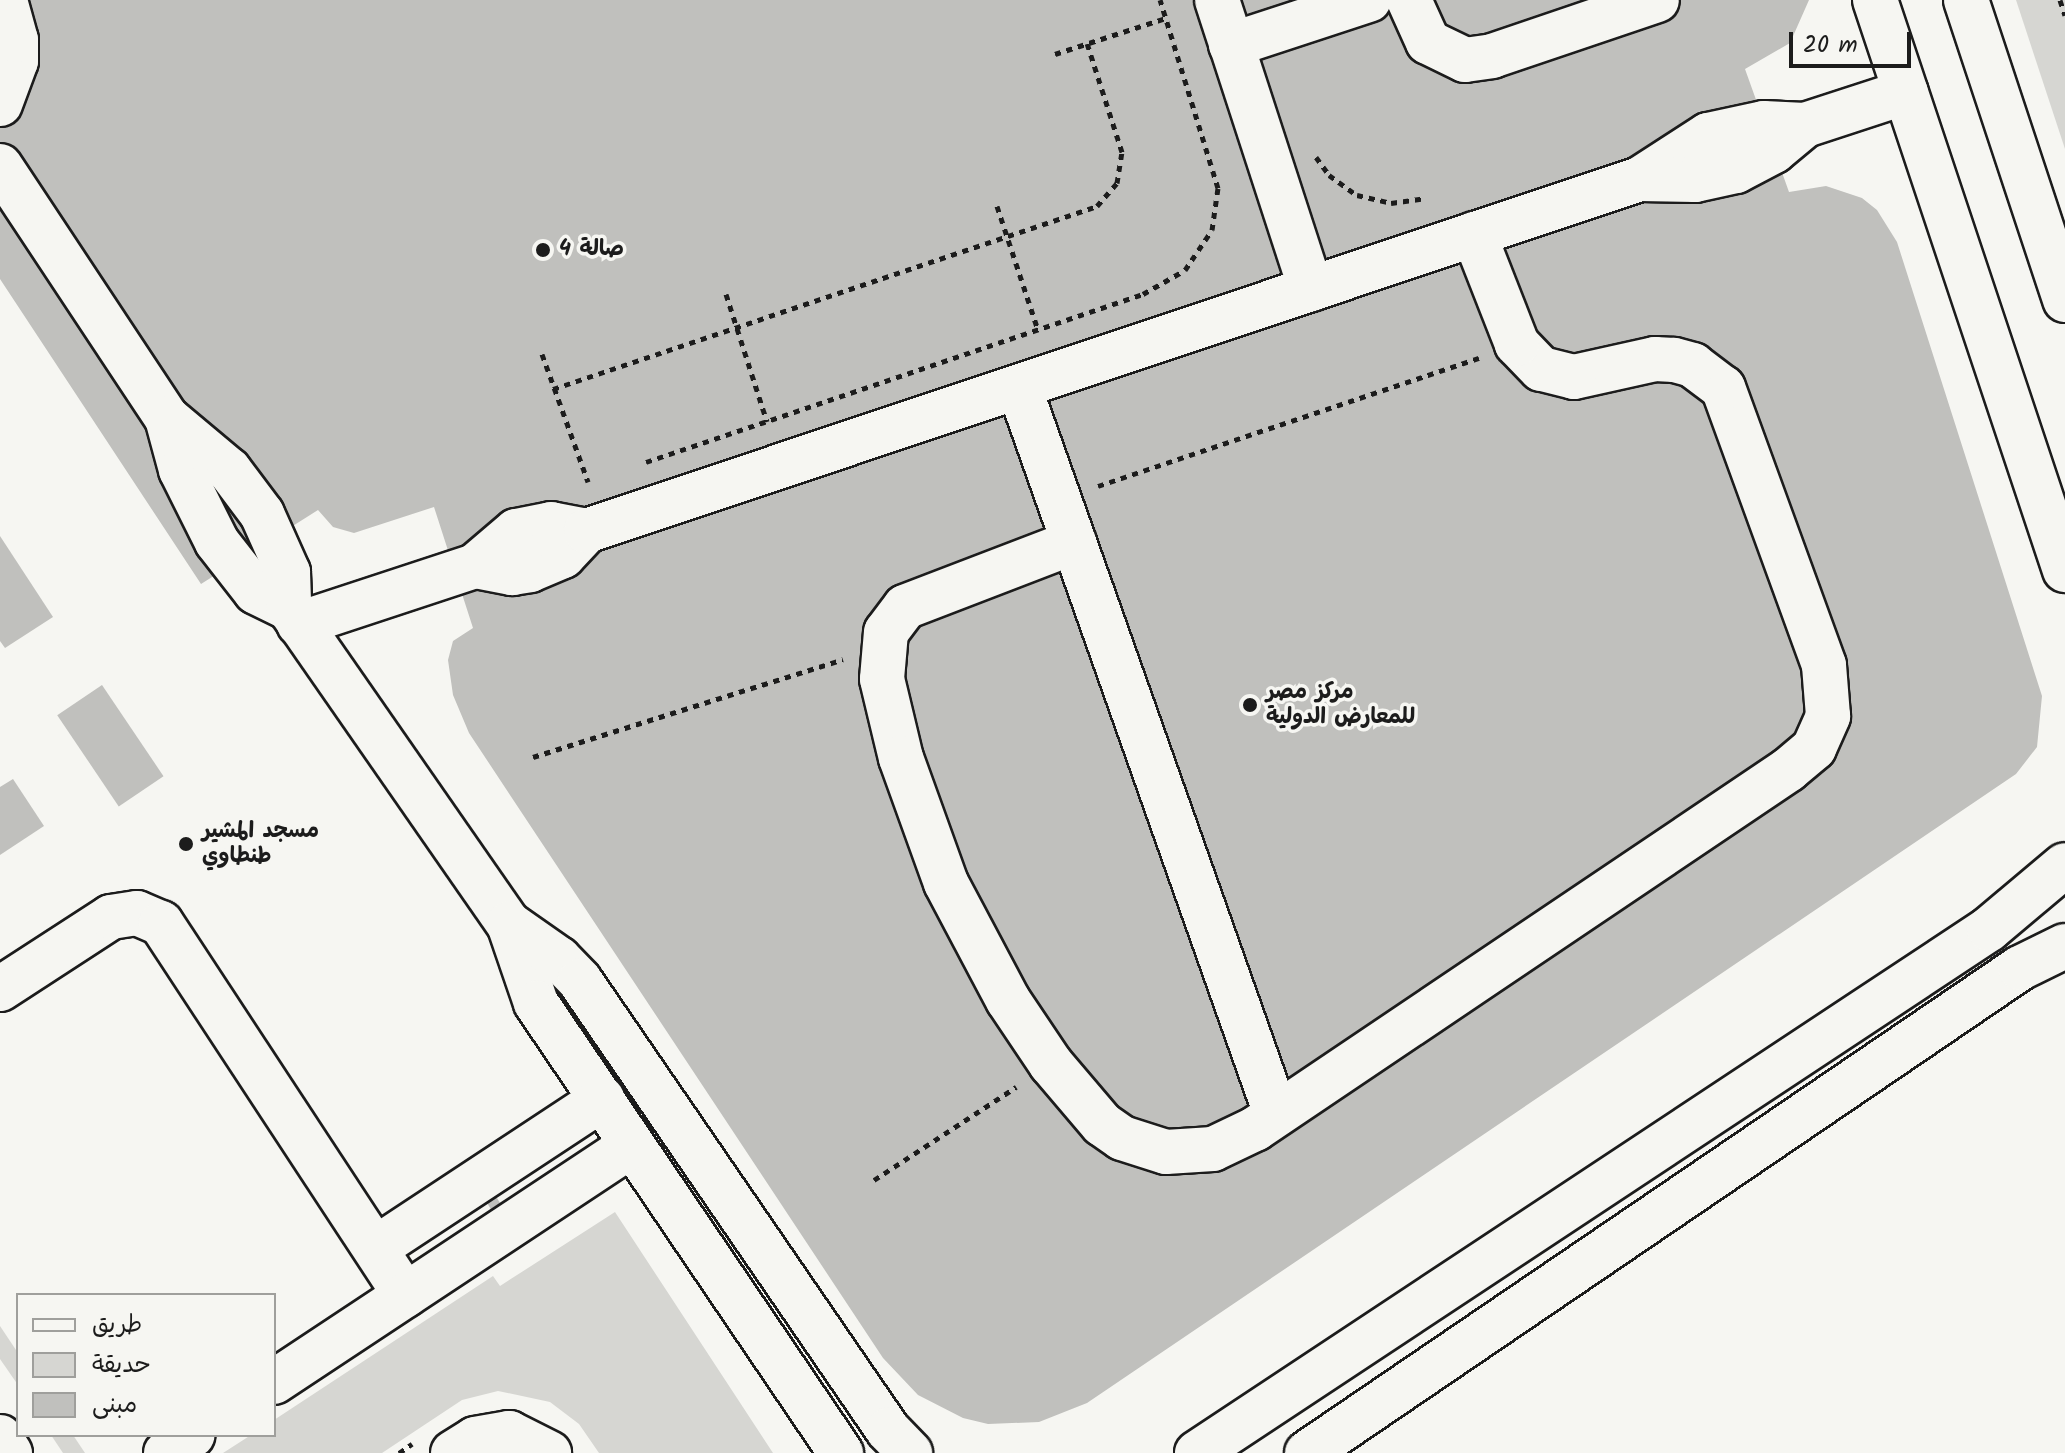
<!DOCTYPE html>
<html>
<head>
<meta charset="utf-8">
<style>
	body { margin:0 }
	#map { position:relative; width:2065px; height:1453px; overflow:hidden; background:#f6f6f2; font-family:Kalam,"Playpen Sans Arabic",sans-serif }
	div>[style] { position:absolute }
	.green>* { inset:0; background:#d6d6d2 }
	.building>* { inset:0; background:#c0c0bd; transform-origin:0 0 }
	.path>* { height:5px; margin-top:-2.5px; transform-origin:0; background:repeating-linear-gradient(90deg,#1c1c1c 0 6px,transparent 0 12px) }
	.roads { filter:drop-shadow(2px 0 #1c1c1c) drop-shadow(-2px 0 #1c1c1c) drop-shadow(0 2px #1c1c1c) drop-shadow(0 -2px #1c1c1c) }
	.minor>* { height:44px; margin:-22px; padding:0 22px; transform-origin:22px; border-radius:22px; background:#f6f6f2 }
	.dots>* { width:22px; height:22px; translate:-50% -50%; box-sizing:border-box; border:4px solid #f6f6f2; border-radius:50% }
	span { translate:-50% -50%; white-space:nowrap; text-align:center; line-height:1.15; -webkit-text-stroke:7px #f6f6f2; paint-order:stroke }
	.poi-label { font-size:22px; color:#1c1c1c; font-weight:700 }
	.left { translate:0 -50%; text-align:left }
	.legend { position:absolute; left:16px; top:1293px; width:260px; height:144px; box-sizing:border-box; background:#f6f6f2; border:2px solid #9f9f9c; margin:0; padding:10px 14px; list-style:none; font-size:24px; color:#1c1c1c }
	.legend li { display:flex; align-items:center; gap:16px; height:40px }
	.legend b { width:40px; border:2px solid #9f9f9c }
	.scale { position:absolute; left:1789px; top:32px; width:122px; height:36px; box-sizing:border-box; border:4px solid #1c1c1c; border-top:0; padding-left:10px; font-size:24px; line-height:28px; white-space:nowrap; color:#1c1c1c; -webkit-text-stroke:6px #f6f6f2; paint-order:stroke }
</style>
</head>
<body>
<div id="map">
	<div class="green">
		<div style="clip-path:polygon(2016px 0,2065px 0,2065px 149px)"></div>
		<div style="clip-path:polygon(615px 1212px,773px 1453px,599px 1453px,579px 1424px,550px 1402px,498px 1391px,462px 1400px,382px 1453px,223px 1453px,251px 1435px,274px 1435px,274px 1420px,493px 1276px,500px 1286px)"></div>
		<div style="clip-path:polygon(0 1326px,18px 1353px,18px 1385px,0 1359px)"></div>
		<div style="clip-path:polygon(51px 1435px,73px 1435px,85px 1453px,63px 1453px)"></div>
	</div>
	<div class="building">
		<div style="clip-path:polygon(0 0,1809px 0,1790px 43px,1745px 69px,1789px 192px,1826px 186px,1862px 198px,1877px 210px,1897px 242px,2042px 696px,2037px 747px,2016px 774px,1087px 1403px,1039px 1422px,988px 1424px,963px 1418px,918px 1395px,883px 1358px,469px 733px,453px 695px,448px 660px,453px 641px,473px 628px,434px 507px,354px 533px,333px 527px,318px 510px,201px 584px,0 279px)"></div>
		<div style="clip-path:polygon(0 536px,53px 617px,5px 648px,0 641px)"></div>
		<div style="left:102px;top:685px;width:110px;height:54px;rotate:56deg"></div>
		<div style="clip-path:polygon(13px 779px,44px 826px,0 855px,0 787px)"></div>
		<div style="left:494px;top:1193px;width:12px;height:11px;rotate:59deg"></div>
	</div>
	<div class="path">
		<div style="left:2060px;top:0;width:16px;rotate:72deg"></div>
		<div style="left:1055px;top:54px;width:117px;rotate:-18deg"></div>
		<div style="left:1316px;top:157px;width:22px;rotate:54deg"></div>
		<div style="left:1329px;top:175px;width:34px;rotate:36deg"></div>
		<div style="left:1357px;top:195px;width:35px;rotate:13deg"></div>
		<div style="left:1391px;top:203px;width:34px;rotate:-8deg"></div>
		<div style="left:997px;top:206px;width:131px;rotate:71.7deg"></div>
		<div style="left:726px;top:294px;width:134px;rotate:72.2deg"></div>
		<div style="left:542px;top:354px;width:136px;rotate:70.2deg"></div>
		<div style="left:553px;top:389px;width:574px;rotate:-18.59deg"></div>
		<div style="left:1097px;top:206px;width:30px;rotate:-49deg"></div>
		<div style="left:1117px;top:183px;width:31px;rotate:-81deg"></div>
		<div style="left:1122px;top:152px;width:114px;rotate:-107.8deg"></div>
		<div style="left:646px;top:462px;width:525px;rotate:-18.68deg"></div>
		<div style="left:1143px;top:294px;width:48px;rotate:-29.7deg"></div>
		<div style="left:1185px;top:270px;width:48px;rotate:-56deg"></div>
		<div style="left:1212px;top:230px;width:42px;rotate:-81.9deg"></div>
		<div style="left:1218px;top:188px;width:197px;rotate:-107.1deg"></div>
		<div style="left:1098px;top:486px;width:402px;rotate:-18.6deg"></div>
		<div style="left:533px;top:757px;width:325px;rotate:-17.5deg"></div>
		<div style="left:874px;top:1180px;width:170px;rotate:-33.2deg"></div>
		<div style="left:399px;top:1453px;width:16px;rotate:-35deg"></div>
	</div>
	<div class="roads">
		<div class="minor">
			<div style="left:1217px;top:0;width:304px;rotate:72deg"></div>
			<div style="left:1409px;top:0;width:46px;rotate:65.7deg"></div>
			<div style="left:1428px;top:42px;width:41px;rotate:25.9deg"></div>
			<div style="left:1465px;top:60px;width:27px;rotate:-8deg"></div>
			<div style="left:1492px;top:56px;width:174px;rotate:-18.7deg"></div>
			<div style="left:1875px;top:0;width:601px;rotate:71.57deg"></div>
			<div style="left:1966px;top:0;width:316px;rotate:71.7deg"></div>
			<div style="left:1231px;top:45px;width:145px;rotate:-18.1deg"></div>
			<div style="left:0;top:104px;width:46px;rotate:-69.6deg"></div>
			<div style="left:16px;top:61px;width:21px;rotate:-90deg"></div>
			<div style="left:16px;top:40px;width:41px;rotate:-105.4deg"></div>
			<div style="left:0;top:166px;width:302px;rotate:56.5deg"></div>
			<div style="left:167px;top:418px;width:54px;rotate:74.9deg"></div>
			<div style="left:181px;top:470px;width:80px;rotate:63.4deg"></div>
			<div style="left:217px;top:542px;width:63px;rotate:52deg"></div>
			<div style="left:256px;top:592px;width:37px;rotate:26deg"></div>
			<div style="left:289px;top:608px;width:385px;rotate:55.2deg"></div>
			<div style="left:509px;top:924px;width:83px;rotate:71.1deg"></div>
			<div style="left:536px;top:1003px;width:544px;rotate:55.87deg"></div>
			<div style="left:1640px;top:179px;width:81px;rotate:-32.9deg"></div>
			<div style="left:1708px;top:135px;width:57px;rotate:-12.1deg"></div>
			<div style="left:1764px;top:123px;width:41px;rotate:2.8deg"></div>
			<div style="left:1805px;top:125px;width:106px;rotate:-18.1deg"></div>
			<div style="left:1019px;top:387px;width:771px;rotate:70.53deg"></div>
			<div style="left:167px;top:418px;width:81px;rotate:40deg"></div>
			<div style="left:229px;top:470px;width:55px;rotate:53.1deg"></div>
			<div style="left:262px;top:514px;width:64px;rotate:65.9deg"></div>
			<div style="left:288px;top:572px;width:36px;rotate:88deg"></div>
			<div style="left:1074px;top:542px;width:181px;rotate:159deg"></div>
			<div style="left:905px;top:607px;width:31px;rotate:127deg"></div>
			<div style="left:886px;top:632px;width:47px;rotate:94.9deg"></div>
			<div style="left:882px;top:679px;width:81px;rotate:76.5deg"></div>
			<div style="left:901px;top:758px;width:133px;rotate:70.2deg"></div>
			<div style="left:946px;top:883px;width:132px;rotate:62.1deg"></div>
			<div style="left:1008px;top:1000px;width:77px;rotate:56.1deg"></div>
			<div style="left:1051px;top:1064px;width:79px;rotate:49.6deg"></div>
			<div style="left:1102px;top:1124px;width:24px;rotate:35deg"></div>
			<div style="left:1122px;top:1138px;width:46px;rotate:17.7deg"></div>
			<div style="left:1166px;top:1152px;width:47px;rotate:-3.7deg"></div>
			<div style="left:1213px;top:1149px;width:47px;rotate:-25.5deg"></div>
			<div style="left:1255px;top:1129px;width:643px;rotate:-33.96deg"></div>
			<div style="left:1788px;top:770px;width:34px;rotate:-40deg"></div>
			<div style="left:1814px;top:748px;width:35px;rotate:-66deg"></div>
			<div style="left:1828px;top:716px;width:51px;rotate:-94.5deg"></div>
			<div style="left:1824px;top:665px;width:295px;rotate:-110deg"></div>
			<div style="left:1723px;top:388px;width:38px;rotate:-143deg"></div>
			<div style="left:1693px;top:365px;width:20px;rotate:-165deg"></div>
			<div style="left:1674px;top:360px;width:19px;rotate:-177deg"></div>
			<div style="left:1655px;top:359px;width:83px;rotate:167.5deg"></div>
			<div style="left:1574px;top:377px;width:34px;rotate:-166deg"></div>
			<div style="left:1541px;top:369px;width:35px;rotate:-134deg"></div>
			<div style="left:1517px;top:344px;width:118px;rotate:-111.4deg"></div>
			<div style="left:475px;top:566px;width:54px;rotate:-40.5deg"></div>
			<div style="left:516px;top:531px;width:36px;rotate:-11deg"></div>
			<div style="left:551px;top:524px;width:36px;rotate:11deg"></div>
			<div style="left:299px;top:624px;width:185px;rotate:-18.2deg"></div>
			<div style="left:475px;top:566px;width:38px;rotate:11deg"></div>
			<div style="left:512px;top:573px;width:18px;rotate:-9deg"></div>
			<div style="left:530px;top:570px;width:36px;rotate:-23deg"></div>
			<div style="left:563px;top:556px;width:34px;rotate:-47deg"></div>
			<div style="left:586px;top:531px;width:1111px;rotate:-18.47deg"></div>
			<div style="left:1640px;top:179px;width:55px;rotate:1deg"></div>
			<div style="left:1695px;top:180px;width:42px;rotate:-12.4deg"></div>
			<div style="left:1736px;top:171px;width:43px;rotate:-27.8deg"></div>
			<div style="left:1774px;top:151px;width:40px;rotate:-40deg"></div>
			<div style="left:509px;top:924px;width:61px;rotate:35deg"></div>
			<div style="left:559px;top:959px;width:30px;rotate:46deg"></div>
			<div style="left:580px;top:981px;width:544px;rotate:55.55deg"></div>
			<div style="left:888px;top:1430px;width:32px;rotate:46deg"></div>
			<div style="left:0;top:989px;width:132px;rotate:-33deg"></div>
			<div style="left:111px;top:917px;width:26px;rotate:-9deg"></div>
			<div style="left:137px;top:913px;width:26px;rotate:23deg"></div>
			<div style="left:161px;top:923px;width:445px;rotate:56.7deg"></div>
			<div style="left:376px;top:1248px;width:271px;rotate:-33.4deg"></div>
			<div style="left:274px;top:1382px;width:429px;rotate:-33.5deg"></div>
			<div style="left:0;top:1437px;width:19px;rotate:58deg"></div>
			<div style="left:166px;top:1453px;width:32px;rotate:-34deg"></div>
			<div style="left:453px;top:1453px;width:26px;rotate:-32deg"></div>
			<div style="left:475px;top:1439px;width:35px;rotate:-10deg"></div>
			<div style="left:509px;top:1433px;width:45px;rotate:26.6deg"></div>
			<div style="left:1197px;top:1453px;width:950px;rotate:-33.49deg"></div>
			<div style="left:1989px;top:929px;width:99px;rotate:-40.1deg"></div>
			<div style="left:1307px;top:1453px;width:862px;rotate:-34.22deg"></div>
			<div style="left:2020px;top:968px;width:50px;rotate:-26.1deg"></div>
		</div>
	</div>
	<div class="dots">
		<div style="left:543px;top:250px;background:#1c1c1c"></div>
		<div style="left:1250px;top:705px;background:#1c1c1c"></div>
		<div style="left:186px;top:844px;background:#1c1c1c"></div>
	</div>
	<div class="poi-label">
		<span class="left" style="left:559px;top:250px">صالة 4</span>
		<span class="left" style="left:1266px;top:705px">مركز مصر<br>للمعارض الدولية</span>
		<span class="left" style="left:202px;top:844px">مسجد المشير<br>طنطاوي</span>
	</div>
	<ul class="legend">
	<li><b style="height:10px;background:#f6f6f2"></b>طريق</li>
	<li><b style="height:22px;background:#d6d6d2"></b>حديقة</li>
	<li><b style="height:22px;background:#c0c0bd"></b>مبنى</li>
	</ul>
	<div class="scale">20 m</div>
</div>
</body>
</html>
